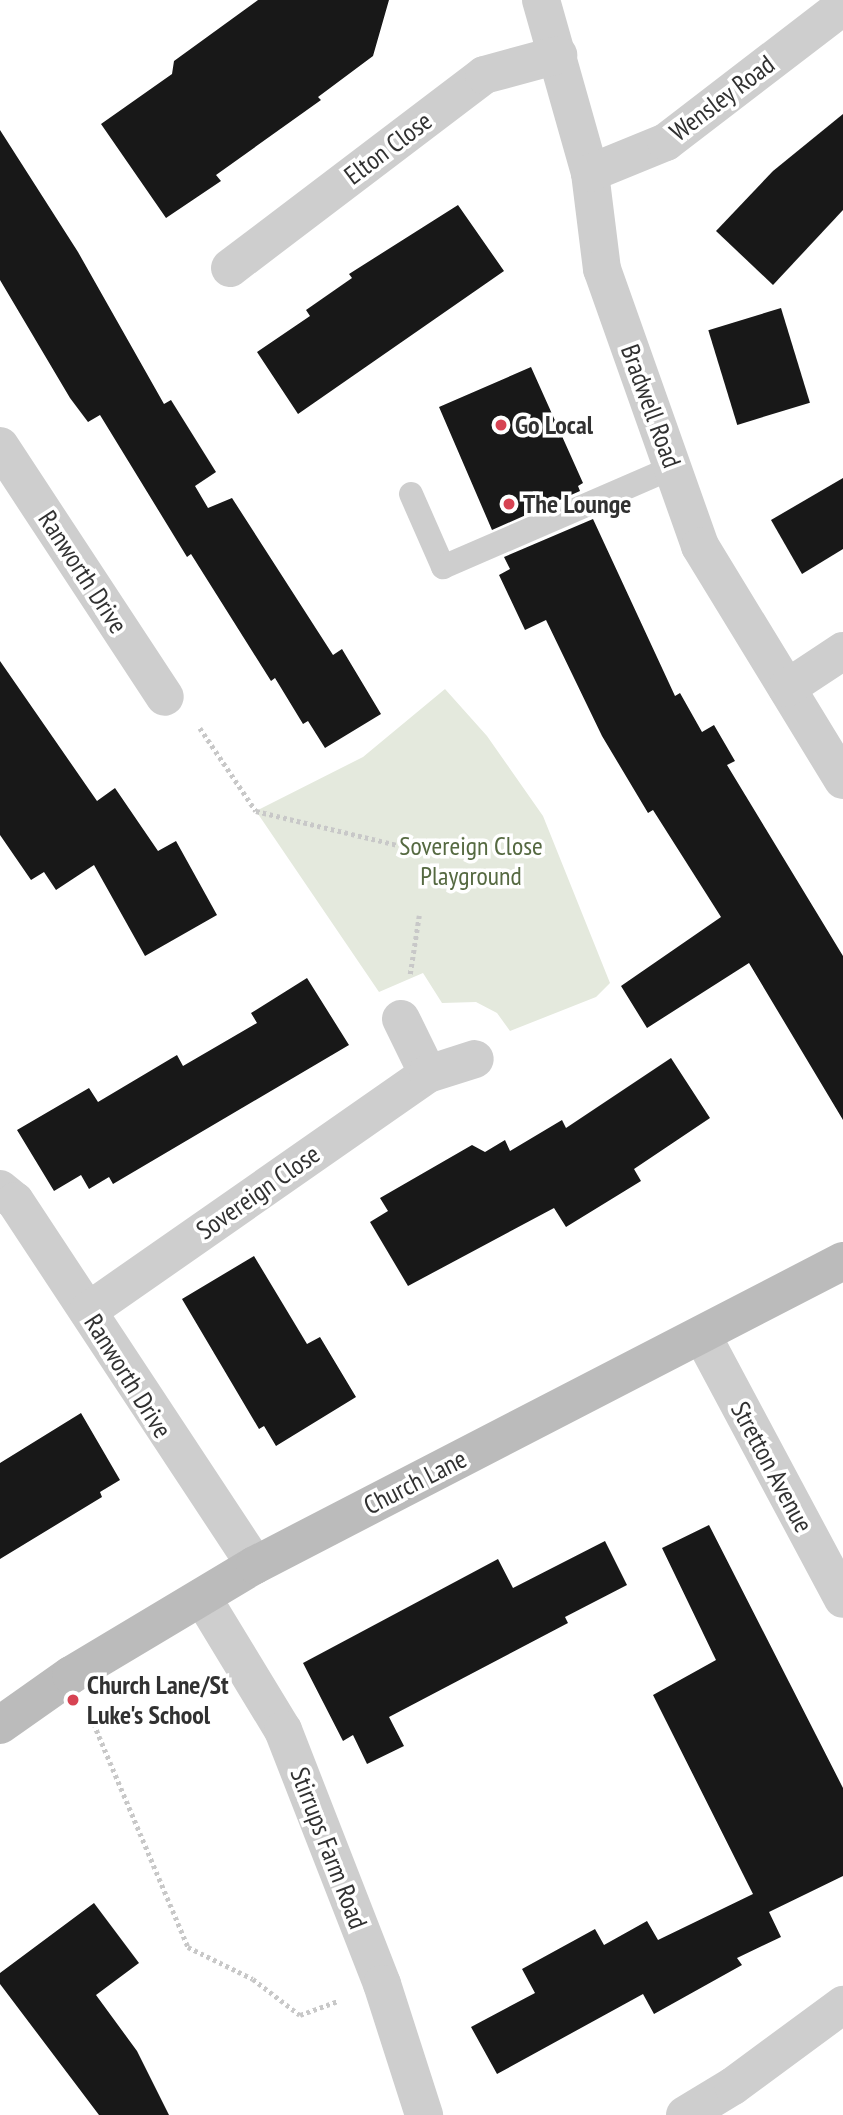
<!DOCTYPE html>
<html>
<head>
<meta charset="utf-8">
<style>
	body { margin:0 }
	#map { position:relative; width:843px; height:2115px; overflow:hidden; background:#fff; font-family:"PT Sans Narrow",sans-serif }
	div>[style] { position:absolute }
	.green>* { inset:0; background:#e4e9dd }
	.building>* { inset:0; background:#181818; transform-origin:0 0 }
	.path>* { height:4.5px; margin-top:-2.25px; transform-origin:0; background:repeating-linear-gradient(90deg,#c8c8c8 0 3.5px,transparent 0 7px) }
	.lane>* { height:24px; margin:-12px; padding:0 12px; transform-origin:12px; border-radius:12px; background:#cecece }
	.street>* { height:38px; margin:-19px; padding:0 19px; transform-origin:19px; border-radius:19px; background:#cecece }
	.secondary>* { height:38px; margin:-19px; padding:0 19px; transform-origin:19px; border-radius:19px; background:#bbb }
	.dots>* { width:19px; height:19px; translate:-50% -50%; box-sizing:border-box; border:4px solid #fff; border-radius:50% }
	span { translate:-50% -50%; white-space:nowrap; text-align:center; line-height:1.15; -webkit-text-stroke:7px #fff; paint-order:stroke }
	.street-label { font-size:26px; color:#313131 }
	.poi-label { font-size:26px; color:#313131; font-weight:700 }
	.left { translate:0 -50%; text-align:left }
	.park-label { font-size:26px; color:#556941 }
</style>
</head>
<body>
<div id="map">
	<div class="green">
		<div style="clip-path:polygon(445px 689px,487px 736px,543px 816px,610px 983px,596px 997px,510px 1031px,497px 1013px,476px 1002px,442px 1003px,423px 973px,379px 992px,256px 811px,363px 757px)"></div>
	</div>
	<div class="building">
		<div style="clip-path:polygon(258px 0,389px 0,373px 56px,318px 97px,321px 100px,216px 175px,221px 181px,166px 218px,101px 124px,172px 74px,174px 61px)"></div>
		<div style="clip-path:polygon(843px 114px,843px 210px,773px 285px,716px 231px,773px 171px)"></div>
		<div style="clip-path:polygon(0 130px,78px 252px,164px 404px,171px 400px,216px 472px,195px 486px,208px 508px,232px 498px,333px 655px,342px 649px,381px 714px,325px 748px,308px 721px,303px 724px,275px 678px,271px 681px,191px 554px,187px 557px,100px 415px,88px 422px,70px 398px,0 280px)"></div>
		<div style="clip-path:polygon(458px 205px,504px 271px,298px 414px,257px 352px,310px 316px,306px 310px,352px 278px,349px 274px)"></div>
		<div style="left:781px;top:308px;width:99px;height:76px;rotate:73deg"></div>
		<div style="clip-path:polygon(531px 367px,583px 483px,578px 486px,580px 491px,492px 530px,439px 407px)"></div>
		<div style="clip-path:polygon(843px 478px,843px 549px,802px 574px,771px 520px)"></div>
		<div style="clip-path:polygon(593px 519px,675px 696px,680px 693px,702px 732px,714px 725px,735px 761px,727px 765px,843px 956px,843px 1120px,749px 963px,647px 1028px,621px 986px,721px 917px,653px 810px,648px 813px,602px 736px,546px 620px,525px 630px,499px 575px,510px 569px,504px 557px)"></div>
		<div style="clip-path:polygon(0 661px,97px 801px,115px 788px,158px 851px,176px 841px,217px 915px,145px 956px,94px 865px,56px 890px,44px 872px,31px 880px,0 835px)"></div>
		<div style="clip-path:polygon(307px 978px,349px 1045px,113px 1184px,109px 1177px,89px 1189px,81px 1175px,54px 1191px,17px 1130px,89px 1088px,98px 1102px,177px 1055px,183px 1066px,257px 1023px,251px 1013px)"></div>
		<div style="clip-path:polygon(671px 1058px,710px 1118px,634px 1169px,641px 1181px,566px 1227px,554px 1208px,408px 1286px,370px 1222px,388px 1211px,380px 1198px,472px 1145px,485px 1152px,505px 1140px,510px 1151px,562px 1120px,566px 1128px)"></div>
		<div style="clip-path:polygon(254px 1256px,307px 1344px,320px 1337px,356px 1397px,276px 1446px,264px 1426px,259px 1429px,182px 1299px)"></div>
		<div style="clip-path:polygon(81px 1413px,120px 1480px,100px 1492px,102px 1497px,0 1559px,0 1463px)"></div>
		<div style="clip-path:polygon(709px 1525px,843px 1788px,843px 1876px,769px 1912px,781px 1937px,737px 1958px,742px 1965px,654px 2014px,643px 1994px,497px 2074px,471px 2027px,535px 1993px,522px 1969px,595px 1929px,604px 1945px,647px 1921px,658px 1940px,753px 1894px,653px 1695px,716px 1660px,662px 1548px)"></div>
		<div style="clip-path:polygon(605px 1541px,627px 1585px,565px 1617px,568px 1623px,389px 1717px,404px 1746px,367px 1764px,353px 1735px,343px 1741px,303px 1663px,498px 1559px,513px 1588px)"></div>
		<div style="clip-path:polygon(94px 1903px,139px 1963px,96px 1995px,137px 2051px,169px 2115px,99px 2115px,0 1984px,0 1973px)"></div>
	</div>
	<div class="path">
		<div style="left:200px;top:728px;width:100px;rotate:56deg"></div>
		<div style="left:256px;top:811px;width:146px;rotate:13.5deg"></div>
		<div style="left:410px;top:974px;width:59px;rotate:-81.2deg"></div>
		<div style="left:91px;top:1717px;width:250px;rotate:67.1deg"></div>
		<div style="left:188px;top:1947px;width:72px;rotate:26.2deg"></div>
		<div style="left:253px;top:1979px;width:59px;rotate:37.5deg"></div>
		<div style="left:300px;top:2015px;width:40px;rotate:-20.2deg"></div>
	</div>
	<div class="lane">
		<div style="left:411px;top:494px;width:80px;rotate:66.3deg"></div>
		<div style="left:443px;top:567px;width:249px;rotate:-23.4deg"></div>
	</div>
	<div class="street">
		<div style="left:541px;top:0;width:180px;rotate:74.2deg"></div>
		<div style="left:590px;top:173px;width:97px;rotate:82.9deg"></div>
		<div style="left:602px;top:269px;width:294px;rotate:70.5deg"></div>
		<div style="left:700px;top:546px;width:274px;rotate:58.6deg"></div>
		<div style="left:590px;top:173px;width:82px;rotate:-22.2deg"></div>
		<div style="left:666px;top:142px;width:223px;rotate:-37.5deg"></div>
		<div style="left:230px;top:268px;width:319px;rotate:-37.2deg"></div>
		<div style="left:484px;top:75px;width:77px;rotate:-15.1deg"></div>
		<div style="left:0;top:446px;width:300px;rotate:56.7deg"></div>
		<div style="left:787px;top:688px;width:67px;rotate:-33.5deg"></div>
		<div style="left:401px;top:1019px;width:61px;rotate:63.9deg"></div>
		<div style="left:0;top:1189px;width:19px;rotate:39deg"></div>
		<div style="left:15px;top:1201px;width:436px;rotate:56.6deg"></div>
		<div style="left:88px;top:1311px;width:414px;rotate:-34.9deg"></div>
		<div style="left:428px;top:1074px;width:49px;rotate:-17.7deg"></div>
		<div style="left:702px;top:1335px;width:299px;rotate:61.9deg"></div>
		<div style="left:202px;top:1597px;width:156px;rotate:58.7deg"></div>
		<div style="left:283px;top:1730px;width:273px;rotate:68.7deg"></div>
		<div style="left:382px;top:1984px;width:138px;rotate:72.2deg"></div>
		<div style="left:685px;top:2115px;width:56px;rotate:-31.1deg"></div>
		<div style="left:733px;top:2086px;width:137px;rotate:-36.4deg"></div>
	</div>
	<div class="secondary">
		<div style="left:0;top:1725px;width:87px;rotate:-35.2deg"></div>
		<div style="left:71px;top:1675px;width:214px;rotate:-30.9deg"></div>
		<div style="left:255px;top:1565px;width:662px;rotate:-27.34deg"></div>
	</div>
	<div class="dots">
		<div style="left:501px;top:425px;background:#d74353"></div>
		<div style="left:509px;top:504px;background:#d74353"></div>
		<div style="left:73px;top:1700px;background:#d74353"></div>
	</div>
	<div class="street-label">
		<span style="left:722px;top:98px;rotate:-37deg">Wensley Road</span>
		<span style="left:388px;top:148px;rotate:-37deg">Elton Close</span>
		<span style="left:651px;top:406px;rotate:70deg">Bradwell Road</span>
		<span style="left:83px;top:572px;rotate:57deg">Ranworth Drive</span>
		<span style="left:258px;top:1192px;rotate:-35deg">Sovereign Close</span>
		<span style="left:128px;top:1376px;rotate:58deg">Ranworth Drive</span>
		<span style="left:772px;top:1467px;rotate:62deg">Stretton Avenue</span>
		<span style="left:415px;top:1482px;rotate:-27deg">Church Lane</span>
		<span style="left:329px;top:1848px;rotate:69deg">Stirrups Farm Road</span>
	</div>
	<div class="poi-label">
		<span class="left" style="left:515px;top:425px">Go Local</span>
		<span class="left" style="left:523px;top:504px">The Lounge</span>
		<span class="left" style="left:87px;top:1700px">Church Lane/St<br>Luke's School</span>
	</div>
	<div class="park-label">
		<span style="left:471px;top:861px">Sovereign Close<br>Playground</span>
	</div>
</div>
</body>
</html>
